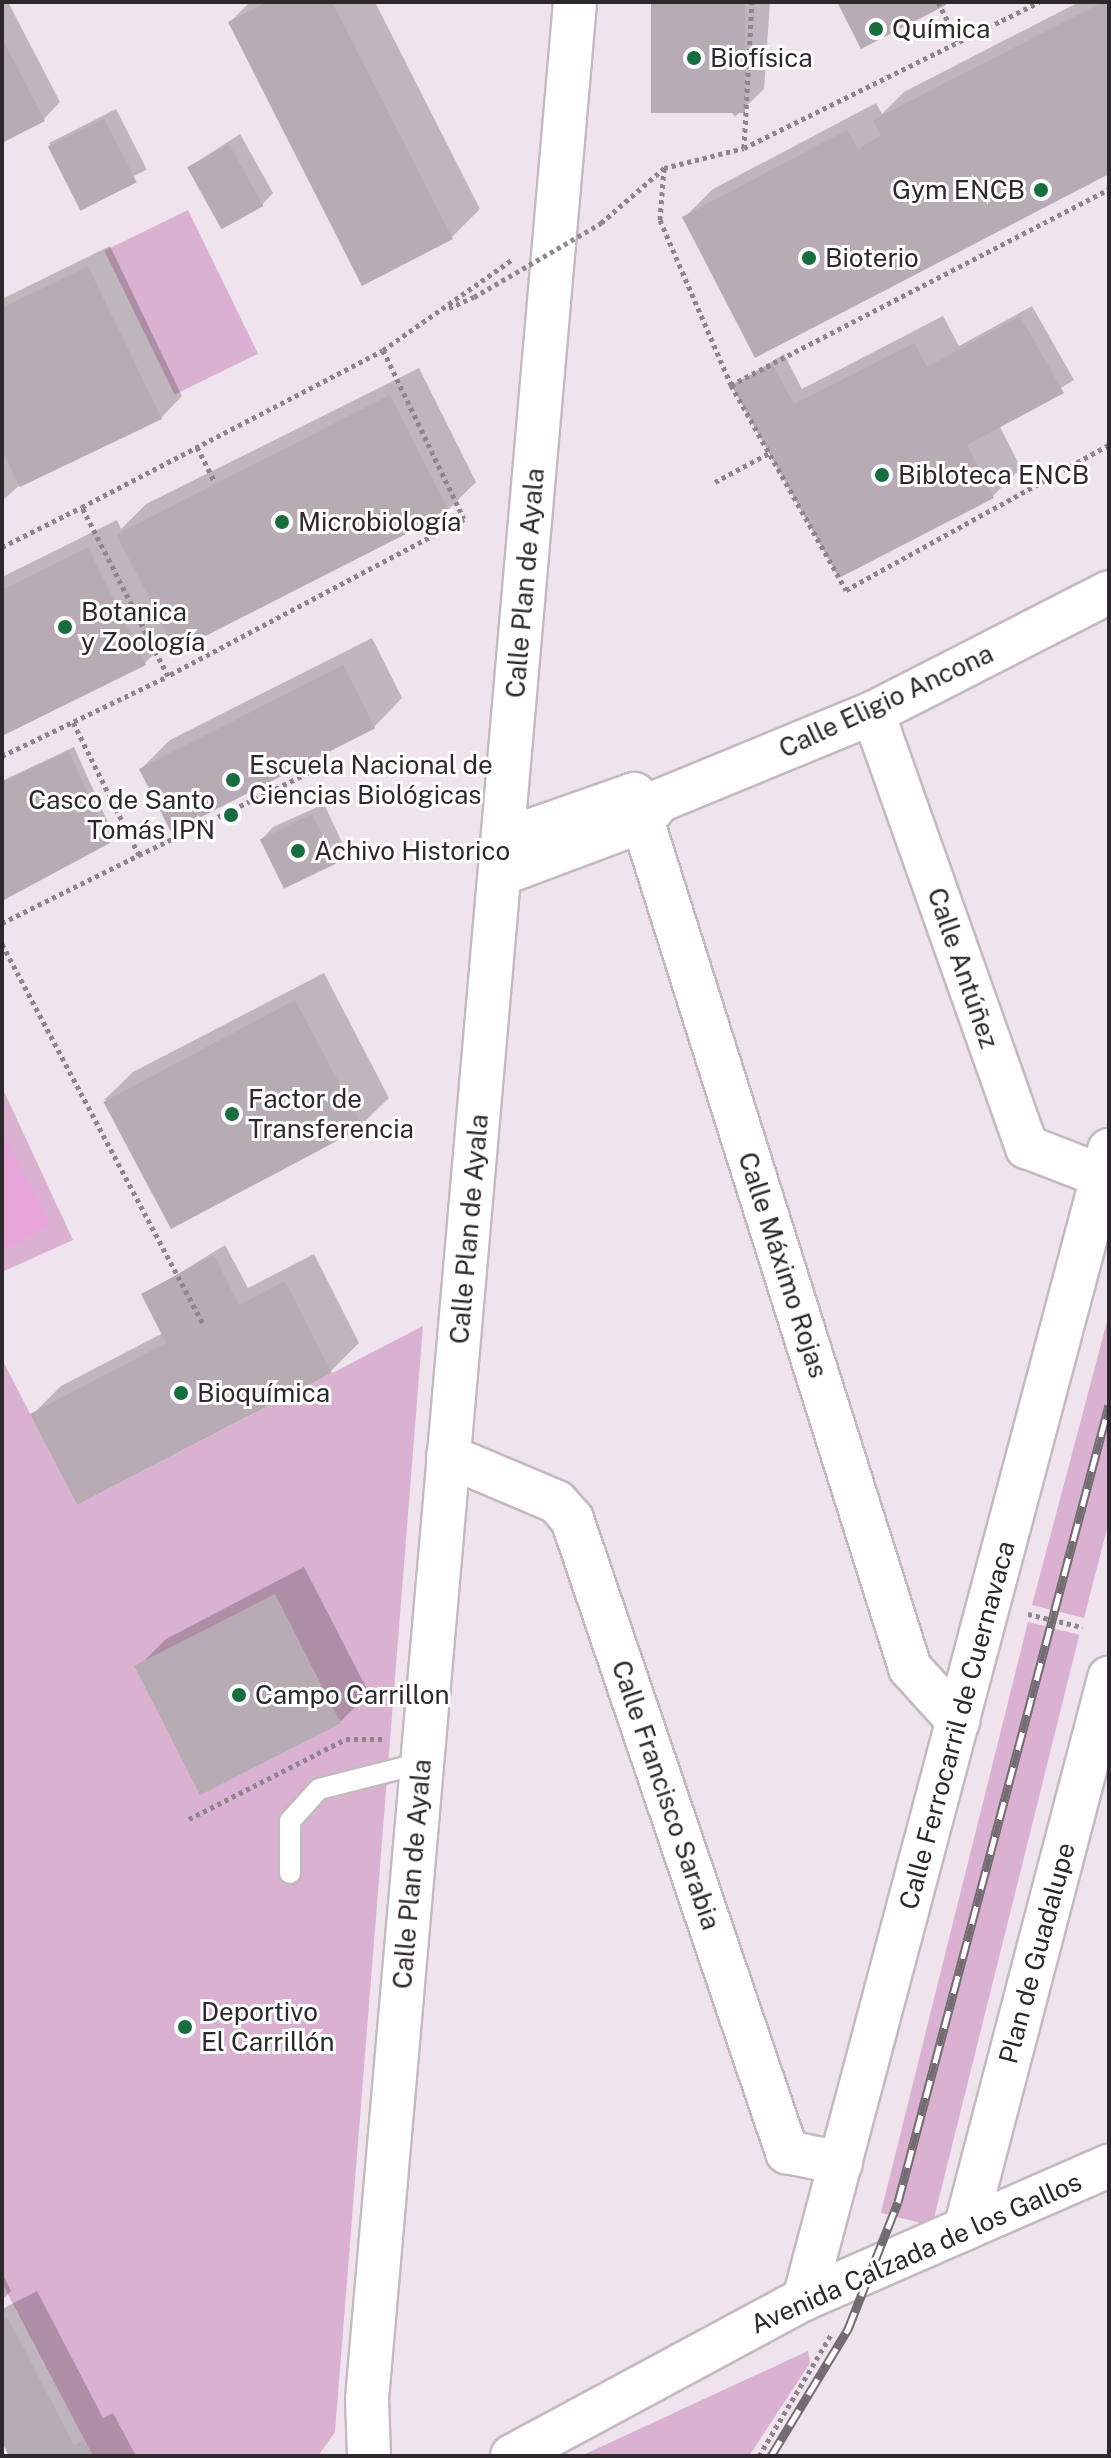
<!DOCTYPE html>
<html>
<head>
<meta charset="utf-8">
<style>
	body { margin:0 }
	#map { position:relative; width:1111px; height:2458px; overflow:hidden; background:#efe4ed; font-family:"Public Sans",sans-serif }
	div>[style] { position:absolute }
	.green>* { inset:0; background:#dab1d1; transform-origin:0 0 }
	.water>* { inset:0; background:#e8a5da }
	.shadow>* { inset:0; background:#0003; transform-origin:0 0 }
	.building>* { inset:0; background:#b7acb4; transform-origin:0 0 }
	.path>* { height:5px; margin-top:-2.5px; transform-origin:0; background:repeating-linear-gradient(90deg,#8e868c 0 4px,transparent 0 8px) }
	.roads { filter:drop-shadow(2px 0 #c4b9c1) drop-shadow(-2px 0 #c4b9c1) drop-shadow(0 2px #c4b9c1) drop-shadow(0 -2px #c4b9c1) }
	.service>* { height:20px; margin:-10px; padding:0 10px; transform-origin:10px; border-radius:10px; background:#fff }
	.minor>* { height:42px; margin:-21px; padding:0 21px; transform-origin:21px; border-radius:21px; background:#fff }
	.rail>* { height:9px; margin-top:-4.5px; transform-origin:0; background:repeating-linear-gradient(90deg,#fff 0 18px,#736d72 0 36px); box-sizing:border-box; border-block:2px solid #736d72 }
	.path-bridge>* { height:5px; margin-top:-2.5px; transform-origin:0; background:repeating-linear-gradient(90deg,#8e868c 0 4px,transparent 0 8px) }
	.dots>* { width:22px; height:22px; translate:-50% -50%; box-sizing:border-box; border:4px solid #fff; border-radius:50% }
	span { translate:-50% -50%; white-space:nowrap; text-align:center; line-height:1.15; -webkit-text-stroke:6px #fff; paint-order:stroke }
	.poi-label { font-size:26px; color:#2c282b }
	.left { translate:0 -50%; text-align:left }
	.right { translate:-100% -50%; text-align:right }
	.street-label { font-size:26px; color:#2c282b }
	.frame { position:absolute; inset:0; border:4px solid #2c282b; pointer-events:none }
</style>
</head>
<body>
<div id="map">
	<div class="green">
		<div style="left:188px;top:210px;width:160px;height:93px;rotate:64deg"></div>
		<div style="clip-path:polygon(2px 1087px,73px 1240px,2px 1272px)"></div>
		<div style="clip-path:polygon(1109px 1314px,1109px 1521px,1084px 1618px,1032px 1605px)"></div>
		<div style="clip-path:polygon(423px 1326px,335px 2432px,318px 2456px,93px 2456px,2px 2283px,2px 1359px,77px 1505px)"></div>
		<div style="left:1028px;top:1622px;width:53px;height:609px;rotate:14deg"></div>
		<div style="clip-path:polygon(808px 2351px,810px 2363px,749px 2456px,581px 2456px)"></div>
	</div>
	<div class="water">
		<div style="clip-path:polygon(2px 1131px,51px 1225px,2px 1251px)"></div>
	</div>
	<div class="shadow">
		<div style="clip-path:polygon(2px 2px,8px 2px,60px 102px,44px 119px,2px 141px)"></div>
		<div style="clip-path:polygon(250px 2px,375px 2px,480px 209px,451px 238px,230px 22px)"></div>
		<div style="clip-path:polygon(651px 2px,770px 2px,764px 89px,735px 117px)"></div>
		<div style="clip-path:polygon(1079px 2px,1109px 2px,1109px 172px,756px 355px,684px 218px,713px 189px,876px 103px,882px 114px,904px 92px)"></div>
		<div style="left:116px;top:109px;width:68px;height:75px;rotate:63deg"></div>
		<div style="clip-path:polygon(240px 134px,273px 193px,262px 205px,189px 167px)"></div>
		<div style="clip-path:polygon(110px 246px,182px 396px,161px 418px,21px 484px,2px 501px,2px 299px)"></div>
		<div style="clip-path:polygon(1032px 306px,1074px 380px,999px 425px,1021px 468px,993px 496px,734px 385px,784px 354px,802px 389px,943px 316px,959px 346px)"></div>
		<div style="clip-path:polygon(419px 368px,476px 482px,447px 511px,170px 638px,145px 663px,2px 734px,2px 577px,117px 520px,121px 529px,146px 504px)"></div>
		<div style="clip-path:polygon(372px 638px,402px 698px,374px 727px,142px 768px,170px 740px)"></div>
		<div style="clip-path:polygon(74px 747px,114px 836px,2px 899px,2px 781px)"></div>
		<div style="clip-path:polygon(324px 804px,346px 851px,335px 862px,262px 839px,273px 827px)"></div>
		<div style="clip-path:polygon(324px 973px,389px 1098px,360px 1126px,104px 1100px,133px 1072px)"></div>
		<div style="clip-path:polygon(225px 1245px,248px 1288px,314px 1254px,359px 1343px,331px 1371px,33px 1414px,61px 1386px,163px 1333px,144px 1295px)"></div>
		<div style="clip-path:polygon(304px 1567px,369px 1693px,341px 1721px,138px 1667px,166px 1639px)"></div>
		<div style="clip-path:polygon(2px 2273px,11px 2291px,2px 2300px)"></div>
		<div style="clip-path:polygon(37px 2291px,103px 2418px,113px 2413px,136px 2456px,12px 2456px,2px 2438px,2px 2309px)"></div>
	</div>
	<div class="building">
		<div style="clip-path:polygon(267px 2px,332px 2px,453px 239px,362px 286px,228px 22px)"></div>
		<div style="left:651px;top:2px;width:94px;height:111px"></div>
		<div style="clip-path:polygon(837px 2px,945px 2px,946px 5px,861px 49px)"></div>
		<div style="clip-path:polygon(1103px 2px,1109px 7px,1109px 174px,755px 358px,682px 217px,847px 130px,858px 149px,881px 135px,873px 120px)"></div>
		<div style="clip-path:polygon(2px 38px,45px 121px,2px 143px)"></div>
		<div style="left:104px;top:118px;width:72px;height:63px;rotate:63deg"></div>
		<div style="left:229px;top:144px;width:71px;height:48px;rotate:61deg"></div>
		<div style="clip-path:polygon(88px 266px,162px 419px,20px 487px,2px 451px,2px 308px)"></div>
		<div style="clip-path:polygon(1020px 316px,1064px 393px,967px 445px,994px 498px,839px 578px,731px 385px,772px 364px,794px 404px,914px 343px,927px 367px)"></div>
		<div style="left:390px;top:395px;width:131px;height:307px;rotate:63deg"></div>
		<div style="clip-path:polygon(88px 547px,146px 665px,2px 736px,2px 590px)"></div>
		<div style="left:343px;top:665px;width:71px;height:229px;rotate:63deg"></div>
		<div style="clip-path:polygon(69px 751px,110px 843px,2px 901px,2px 782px)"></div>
		<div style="left:312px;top:814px;width:55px;height:58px;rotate:64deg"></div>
		<div style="left:295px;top:1000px;width:144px;height:217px;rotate:62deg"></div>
		<div style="clip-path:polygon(214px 1255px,239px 1305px,285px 1281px,332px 1373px,77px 1505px,30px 1414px,166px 1343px,141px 1294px)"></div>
		<div style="left:275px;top:1594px;width:145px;height:158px;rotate:63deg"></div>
		<div style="clip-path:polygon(8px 2318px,74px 2445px,84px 2440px,93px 2456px,9px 2456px,2px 2442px,2px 2321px)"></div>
	</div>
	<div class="path">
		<div style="left:938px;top:2px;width:46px;rotate:62.9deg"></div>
		<div style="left:744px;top:148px;width:329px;rotate:-26.3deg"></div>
		<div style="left:664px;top:168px;width:52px;rotate:94.4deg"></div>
		<div style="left:660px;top:220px;width:180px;rotate:66.7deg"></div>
		<div style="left:731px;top:385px;width:426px;rotate:-27.4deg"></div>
		<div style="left:601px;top:223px;width:84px;rotate:-41.1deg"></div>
		<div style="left:664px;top:168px;width:82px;rotate:-14deg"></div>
		<div style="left:744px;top:148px;width:146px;rotate:-86.9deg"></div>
		<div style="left:449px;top:308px;width:27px;rotate:-24deg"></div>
		<div style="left:383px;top:350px;width:187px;rotate:64.4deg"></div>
		<div style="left:464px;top:519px;width:335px;rotate:152.1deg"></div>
		<div style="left:168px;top:676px;width:190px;rotate:-117deg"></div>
		<div style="left:82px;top:507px;width:339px;rotate:-27.5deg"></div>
		<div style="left:383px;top:350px;width:159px;rotate:-35deg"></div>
		<div style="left:731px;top:385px;width:235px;rotate:60.7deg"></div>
		<div style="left:846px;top:590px;width:300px;rotate:-28.9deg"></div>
		<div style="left:197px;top:447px;width:39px;rotate:63deg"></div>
		<div style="left:715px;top:482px;width:61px;rotate:-28.2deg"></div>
		<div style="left:2px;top:547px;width:89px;rotate:-26.6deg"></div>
		<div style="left:2px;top:756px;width:184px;rotate:-25.7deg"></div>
		<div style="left:139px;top:855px;width:203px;rotate:-25.9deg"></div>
		<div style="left:2px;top:923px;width:153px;rotate:-26.4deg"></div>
		<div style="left:139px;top:855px;width:148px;rotate:-116.4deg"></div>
		<div style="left:2px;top:944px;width:430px;rotate:62.1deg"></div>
		<div style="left:1028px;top:1614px;width:56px;rotate:13.5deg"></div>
		<div style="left:189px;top:1819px;width:176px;rotate:-27deg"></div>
		<div style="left:346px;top:1739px;width:37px"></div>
		<div style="left:759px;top:2456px;width:143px;rotate:-59.3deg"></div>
	</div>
	<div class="roads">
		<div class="service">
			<div style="left:290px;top:1873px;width:52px;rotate:-90deg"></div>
			<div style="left:290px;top:1821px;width:43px;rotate:-47.8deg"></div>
			<div style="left:319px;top:1789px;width:106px;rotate:-14.2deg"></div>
		</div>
		<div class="minor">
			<div style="left:873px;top:713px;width:461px;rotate:70.5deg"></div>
			<div style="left:1027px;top:1147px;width:80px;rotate:21.1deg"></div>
			<div style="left:634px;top:794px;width:917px;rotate:72.47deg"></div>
			<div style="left:910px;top:1668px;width:72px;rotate:47.8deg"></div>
			<div style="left:503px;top:840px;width:139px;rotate:-19.3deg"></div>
			<div style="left:501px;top:874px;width:152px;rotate:-20.5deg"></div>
			<div style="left:643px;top:821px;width:26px;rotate:-51deg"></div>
			<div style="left:659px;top:801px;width:231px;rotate:-22.4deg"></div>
			<div style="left:873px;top:713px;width:265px;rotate:-27.1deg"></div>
			<div style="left:448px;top:1456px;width:118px;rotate:22.9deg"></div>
			<div style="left:557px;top:1502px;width:23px;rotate:49deg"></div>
			<div style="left:572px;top:1519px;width:669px;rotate:71.24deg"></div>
			<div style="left:787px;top:2152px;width:55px;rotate:11.5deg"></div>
			<div style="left:965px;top:2229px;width:570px;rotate:-75.35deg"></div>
			<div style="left:804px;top:2299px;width:1189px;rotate:-75.13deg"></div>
			<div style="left:369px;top:2456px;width:57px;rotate:-92deg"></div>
			<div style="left:367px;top:2399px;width:2406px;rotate:-85.04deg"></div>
			<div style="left:512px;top:2456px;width:332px;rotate:-28.3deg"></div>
			<div style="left:804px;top:2299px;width:333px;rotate:-23.6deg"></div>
		</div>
	</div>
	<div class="rail">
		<div style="left:771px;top:2456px;width:149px;rotate:-58.8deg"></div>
		<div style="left:848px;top:2329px;width:136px;rotate:-68.5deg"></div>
		<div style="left:898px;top:2202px;width:824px;rotate:-75.17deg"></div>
	</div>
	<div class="path-bridge">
		<div style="left:474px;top:297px;width:147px;rotate:-30.2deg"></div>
	</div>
	<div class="dots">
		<div style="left:876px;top:29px;background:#186d3f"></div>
		<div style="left:694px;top:58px;background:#186d3f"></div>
		<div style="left:1041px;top:190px;background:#186d3f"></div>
		<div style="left:809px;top:258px;background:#186d3f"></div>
		<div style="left:882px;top:475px;background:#186d3f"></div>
		<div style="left:282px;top:522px;background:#186d3f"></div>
		<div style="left:65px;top:627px;background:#186d3f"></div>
		<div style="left:233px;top:780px;background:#186d3f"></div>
		<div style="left:231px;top:815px;background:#186d3f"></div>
		<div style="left:298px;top:851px;background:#186d3f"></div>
		<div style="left:232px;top:1114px;background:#186d3f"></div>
		<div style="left:181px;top:1393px;background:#186d3f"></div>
		<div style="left:239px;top:1695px;background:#186d3f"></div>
		<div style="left:185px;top:2027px;background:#186d3f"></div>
	</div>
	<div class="poi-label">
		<span class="left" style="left:892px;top:29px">Química</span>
		<span class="left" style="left:710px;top:58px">Biofísica</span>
		<span class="right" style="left:1025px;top:190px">Gym ENCB</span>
		<span class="left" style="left:825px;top:258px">Bioterio</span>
		<span class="left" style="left:898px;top:475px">Bibloteca ENCB</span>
		<span class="left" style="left:298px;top:522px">Microbiología</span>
		<span class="left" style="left:81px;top:627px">Botanica<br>y Zoología</span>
		<span class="left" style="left:249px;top:780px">Escuela Nacional de<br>Ciencias Biológicas</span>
		<span class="right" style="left:215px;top:815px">Casco de Santo<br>Tomás IPN</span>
		<span class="left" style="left:314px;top:851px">Achivo Historico</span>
		<span class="left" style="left:248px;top:1114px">Factor de<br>Transferencia</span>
		<span class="left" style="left:197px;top:1393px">Bioquímica</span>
		<span class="left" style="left:255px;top:1695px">Campo Carrillon</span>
		<span class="left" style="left:201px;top:2027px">Deportivo<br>El Carrillón</span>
	</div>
	<div class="street-label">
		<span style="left:525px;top:583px;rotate:-85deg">Calle Plan de Ayala</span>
		<span style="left:886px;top:701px;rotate:-25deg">Calle Eligio Ancona</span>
		<span style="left:963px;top:968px;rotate:71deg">Calle Antúñez</span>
		<span style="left:469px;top:1229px;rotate:-85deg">Calle Plan de Ayala</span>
		<span style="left:783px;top:1265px;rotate:72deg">Calle Máximo Rojas</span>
		<span style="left:957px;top:1725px;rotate:-75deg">Calle Ferrocarril de Cuernavaca</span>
		<span style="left:666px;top:1795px;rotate:71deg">Calle Francisco Sarabia</span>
		<span style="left:412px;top:1874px;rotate:-85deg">Calle Plan de Ayala</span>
		<span style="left:1037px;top:1953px;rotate:-75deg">Plan de Guadalupe</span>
		<span style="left:916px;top:2253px;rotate:-24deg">Avenida Calzada de los Gallos</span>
	</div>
	<div class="frame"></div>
</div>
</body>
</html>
